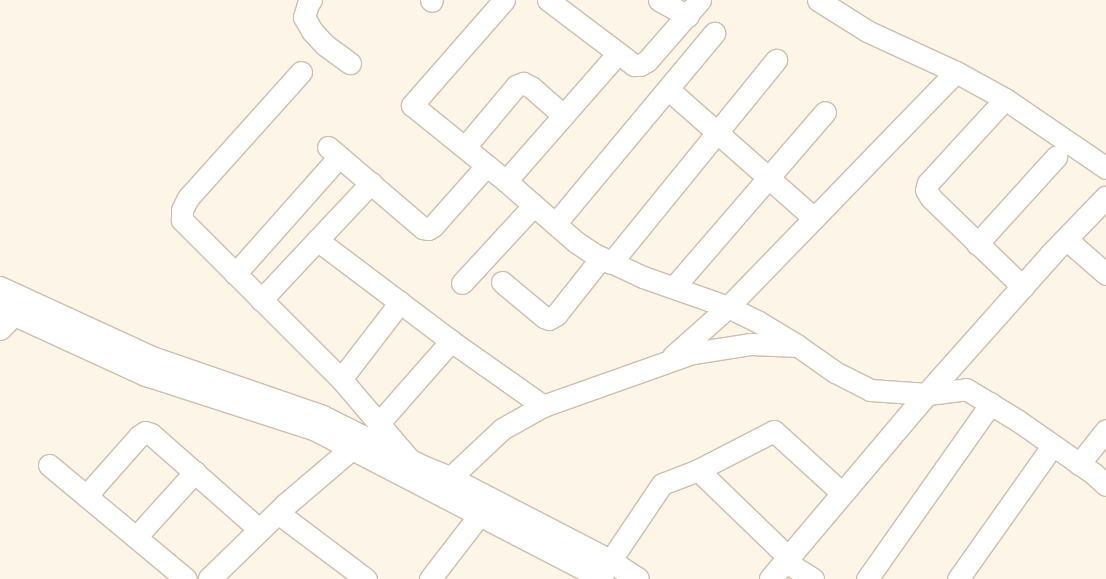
<!DOCTYPE html>
<html>
<head>
<meta charset="utf-8">
<style>
	body { margin:0 }
	#map { position:relative; width:1106px; height:579px; overflow:hidden; background:#fdf5e7; font-family:Lato,sans-serif }
	div>[style] { position:absolute }
	.roads { filter:drop-shadow(1px 0 #cfbdac) drop-shadow(-1px 0 #cfbdac) drop-shadow(0 1px #cfbdac) drop-shadow(0 -1px #cfbdac) }
	.street>* { height:21px; margin:-10.5px; padding:0 10.5px; transform-origin:10.5px; border-radius:10.5px; background:#fff }
	.secondary>* { height:22px; margin:-11px; padding:0 11px; transform-origin:11px; border-radius:11px; background:#fff }
	span { translate:-50% -50%; white-space:nowrap; text-align:center; line-height:1.15; -webkit-text-stroke:4px #fff9ee; paint-order:stroke }
</style>
</head>
<body>
<div id="map">
	<div class="roads">
		<div class="street">
			<div style="left:311px;top:0;width:5px;rotate:127deg"></div>
			<div style="left:308px;top:4px;width:14px;rotate:107deg"></div>
			<div style="left:304px;top:17px;width:16px;rotate:60deg"></div>
			<div style="left:312px;top:31px;width:19px;rotate:47deg"></div>
			<div style="left:325px;top:45px;width:31px;rotate:36deg"></div>
			<div style="left:431px;top:0;width:1px;rotate:45deg"></div>
			<div style="left:504px;top:0;width:140px;rotate:131.2deg"></div>
			<div style="left:412px;top:105px;width:121px;rotate:39deg"></div>
			<div style="left:506px;top:181px;width:93px;rotate:41.1deg"></div>
			<div style="left:576px;top:242px;width:22px;rotate:34deg"></div>
			<div style="left:594px;top:254px;width:54px;rotate:25.1deg"></div>
			<div style="left:643px;top:277px;width:90px;rotate:19.4deg"></div>
			<div style="left:728px;top:307px;width:32px;rotate:26deg"></div>
			<div style="left:757px;top:321px;width:47px;rotate:31deg"></div>
			<div style="left:548px;top:0;width:108px;rotate:37.1deg"></div>
			<div style="left:634px;top:65px;width:6px"></div>
			<div style="left:640px;top:65px;width:8px;rotate:-30deg"></div>
			<div style="left:647px;top:61px;width:81px;rotate:-49deg"></div>
			<div style="left:659px;top:0;width:33px;rotate:29deg"></div>
			<div style="left:818px;top:0;width:58px;rotate:32.3deg"></div>
			<div style="left:867px;top:31px;width:98px;rotate:24.7deg"></div>
			<div style="left:956px;top:72px;width:56px;rotate:28.9deg"></div>
			<div style="left:1005px;top:99px;width:122px;rotate:34.3deg"></div>
			<div style="left:301px;top:72px;width:169px;rotate:131.9deg"></div>
			<div style="left:188px;top:198px;width:13px;rotate:117deg"></div>
			<div style="left:182px;top:210px;width:10px;rotate:90deg"></div>
			<div style="left:182px;top:220px;width:225px;rotate:45deg"></div>
			<div style="left:341px;top:379px;width:105px;rotate:49.6deg"></div>
			<div style="left:668px;top:89px;width:195px;rotate:41.5deg"></div>
			<div style="left:1005px;top:99px;width:114px;rotate:132.5deg"></div>
			<div style="left:928px;top:183px;width:7px;rotate:106deg"></div>
			<div style="left:926px;top:190px;width:9px;rotate:58deg"></div>
			<div style="left:931px;top:198px;width:128px;rotate:44.1deg"></div>
			<div style="left:328px;top:147px;width:125px;rotate:40.5deg"></div>
			<div style="left:423px;top:228px;width:5px;rotate:11deg"></div>
			<div style="left:428px;top:229px;width:6px;rotate:-31deg"></div>
			<div style="left:433px;top:226px;width:81px;rotate:-48.5deg"></div>
			<div style="left:465px;top:147px;width:80px;rotate:-50.1deg"></div>
			<div style="left:516px;top:86px;width:8px;rotate:-23deg"></div>
			<div style="left:523px;top:83px;width:9px;rotate:27deg"></div>
			<div style="left:531px;top:87px;width:43px;rotate:41.2deg"></div>
			<div style="left:506px;top:181px;width:170px;rotate:-48.8deg"></div>
			<div style="left:555px;top:224px;width:249px;rotate:-50.2deg"></div>
			<div style="left:1066px;top:239px;width:53px;rotate:41.2deg"></div>
			<div style="left:317px;top:240px;width:168px;rotate:37deg"></div>
			<div style="left:451px;top:341px;width:113px;rotate:35.2deg"></div>
			<div style="left:977px;top:244px;width:118px;rotate:-47.8deg"></div>
			<div style="left:611px;top:263px;width:262px;rotate:-50.9deg"></div>
			<div style="left:235px;top:274px;width:157px;rotate:-48.4deg"></div>
			<div style="left:502px;top:282px;width:55px;rotate:39.8deg"></div>
			<div style="left:544px;top:317px;width:5px;rotate:22deg"></div>
			<div style="left:549px;top:319px;width:8px;rotate:-30deg"></div>
			<div style="left:556px;top:315px;width:73px;rotate:-51.7deg"></div>
			<div style="left:462px;top:283px;width:106px;rotate:-47.3deg"></div>
			<div style="left:674px;top:287px;width:231px;rotate:-49.2deg"></div>
			<div style="left:261px;top:300px;width:161px;rotate:-46.8deg"></div>
			<div style="left:0;top:329px;width:37px;rotate:-46deg"></div>
			<div style="left:673px;top:356px;width:74px;rotate:-41.7deg"></div>
			<div style="left:728px;top:307px;width:327px;rotate:-45.9deg"></div>
			<div style="left:341px;top:379px;width:97px;rotate:-52.5deg"></div>
			<div style="left:378px;top:424px;width:111px;rotate:-48.7deg"></div>
			<div style="left:1079px;top:464px;width:43px;rotate:-51.5deg"></div>
			<div style="left:49px;top:465px;width:178px;rotate:39.8deg"></div>
			<div style="left:698px;top:470px;width:127px;rotate:44deg"></div>
			<div style="left:439px;top:491px;width:17px;rotate:-50deg"></div>
			<div style="left:450px;top:478px;width:71px;rotate:-43.3deg"></div>
			<div style="left:502px;top:429px;width:47px;rotate:-29.3deg"></div>
			<div style="left:543px;top:406px;width:159px;rotate:-19.5deg"></div>
			<div style="left:693px;top:353px;width:59px;rotate:-8.8deg"></div>
			<div style="left:751px;top:344px;width:47px;rotate:2.4deg"></div>
			<div style="left:798px;top:346px;width:45px;rotate:35.1deg"></div>
			<div style="left:835px;top:372px;width:39px;rotate:27deg"></div>
			<div style="left:870px;top:390px;width:58px;rotate:3.9deg"></div>
			<div style="left:928px;top:394px;width:38px;rotate:-7deg"></div>
			<div style="left:966px;top:389px;width:60px;rotate:31.3deg"></div>
			<div style="left:1017px;top:420px;width:94px;rotate:35deg"></div>
			<div style="left:1094px;top:474px;width:16px;rotate:43deg"></div>
			<div style="left:86px;top:496px;width:80px;rotate:-48.5deg"></div>
			<div style="left:139px;top:436px;width:7px;rotate:-34deg"></div>
			<div style="left:145px;top:432px;width:6px;rotate:18deg"></div>
			<div style="left:151px;top:434px;width:145px;rotate:41.4deg"></div>
			<div style="left:278px;top:513px;width:110px;rotate:36.9deg"></div>
			<div style="left:136px;top:537px;width:88px;rotate:-47.8deg"></div>
			<div style="left:786px;top:562px;width:32px;rotate:32deg"></div>
			<div style="left:600px;top:576px;width:111px;rotate:-56deg"></div>
			<div style="left:662px;top:484px;width:39px;rotate:-21deg"></div>
			<div style="left:698px;top:470px;width:85px;rotate:-27.2deg"></div>
			<div style="left:774px;top:431px;width:92px;rotate:42.4deg"></div>
			<div style="left:430px;top:579px;width:98px;rotate:-52.4deg"></div>
			<div style="left:867px;top:579px;width:215px;rotate:-54.8deg"></div>
			<div style="left:958px;top:579px;width:164px;rotate:-54.7deg"></div>
		</div>
		<div class="secondary">
			<div style="left:0;top:288px;width:167px;rotate:24.7deg"></div>
			<div style="left:152px;top:358px;width:181px;rotate:19deg"></div>
			<div style="left:323px;top:417px;width:112px;rotate:26.6deg"></div>
			<div style="left:423px;top:467px;width:29px;rotate:22deg"></div>
			<div style="left:450px;top:478px;width:180px;rotate:27.4deg"></div>
			<div style="left:610px;top:561px;width:33px;rotate:33deg"></div>
			<div style="left:0;top:308px;width:161px;rotate:24.7deg"></div>
			<div style="left:146px;top:375px;width:179px;rotate:17.9deg"></div>
			<div style="left:316px;top:430px;width:323px;rotate:27.4deg"></div>
			<div style="left:210px;top:579px;width:105px;rotate:-44.2deg"></div>
			<div style="left:285px;top:506px;width:88px;rotate:-40.4deg"></div>
			<div style="left:352px;top:449px;width:13px;rotate:-51deg"></div>
			<div style="left:771px;top:579px;width:236px;rotate:-49.8deg"></div>
			<div style="left:923px;top:399px;width:194px;rotate:-48.3deg"></div>
			<div style="left:1052px;top:254px;width:78px;rotate:-46deg"></div>
		</div>
	</div>
</div>
</body>
</html>
